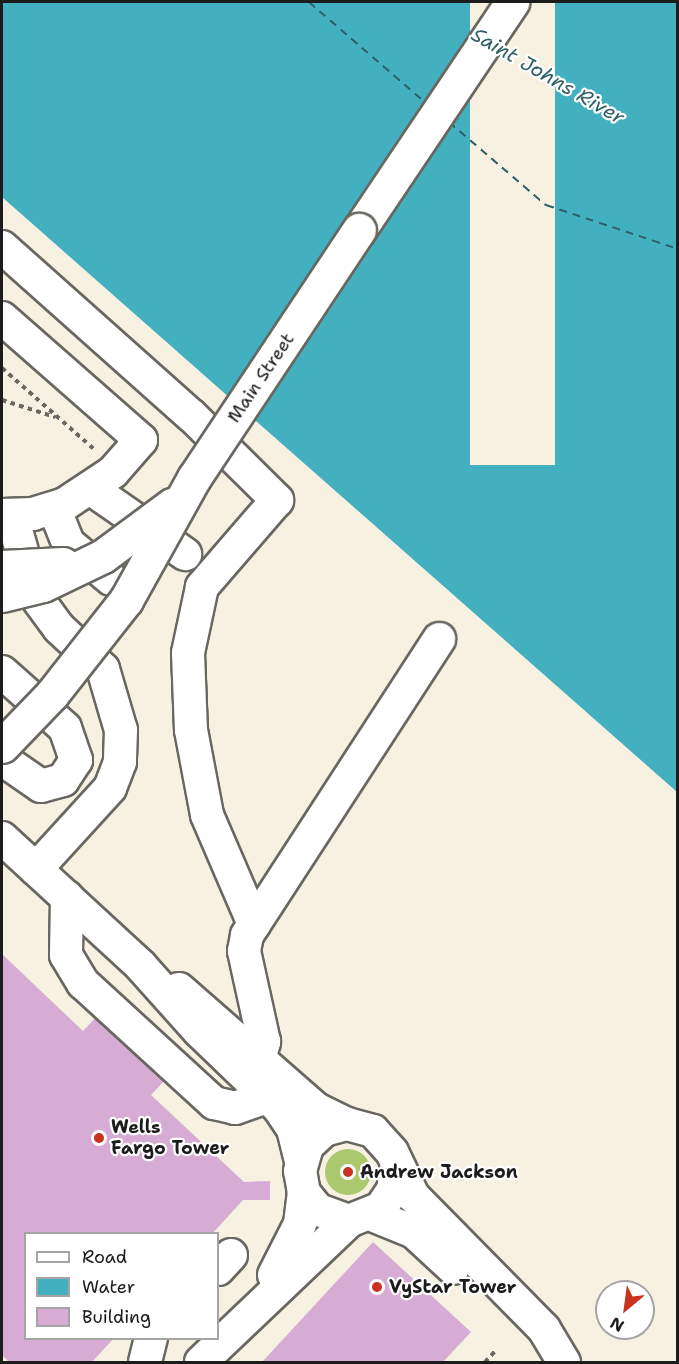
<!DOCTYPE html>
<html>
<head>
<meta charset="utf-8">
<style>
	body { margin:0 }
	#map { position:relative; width:679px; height:1364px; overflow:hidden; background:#f7f1e1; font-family:"Shantell Sans",sans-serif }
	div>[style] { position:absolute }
	.green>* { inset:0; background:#acc86f }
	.round { border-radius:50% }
	.water>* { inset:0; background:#43b0c0 }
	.pier>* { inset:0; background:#f7f1e1; transform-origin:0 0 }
	.ferry>* { height:1.5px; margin-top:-0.75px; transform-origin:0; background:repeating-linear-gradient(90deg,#2e5f66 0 8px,transparent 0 14px) }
	.building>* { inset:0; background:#d7acd4 }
	.path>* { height:4px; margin-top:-2px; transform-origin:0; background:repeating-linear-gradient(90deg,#696761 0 4.5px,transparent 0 9px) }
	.roads { filter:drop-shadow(2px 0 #696761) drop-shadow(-2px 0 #696761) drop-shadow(0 2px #696761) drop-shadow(0 -2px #696761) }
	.minor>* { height:32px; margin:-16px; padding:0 16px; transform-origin:16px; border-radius:16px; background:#fff }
	.major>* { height:33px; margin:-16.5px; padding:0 16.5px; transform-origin:16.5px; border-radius:16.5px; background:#fff }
	.bridges { filter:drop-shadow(2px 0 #696761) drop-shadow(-2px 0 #696761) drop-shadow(0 2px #696761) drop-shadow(0 -2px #696761) }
	.major-bridge>* { height:33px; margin:-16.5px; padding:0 16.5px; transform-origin:16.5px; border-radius:16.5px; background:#fff }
	.dots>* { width:16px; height:16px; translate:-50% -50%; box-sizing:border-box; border:3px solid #fff; border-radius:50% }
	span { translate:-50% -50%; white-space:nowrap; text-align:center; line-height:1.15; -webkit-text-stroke:4.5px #fff; paint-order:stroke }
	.street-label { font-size:18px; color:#1c1c1c }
	.poi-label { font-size:18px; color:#1c1c1c; font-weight:700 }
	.left { translate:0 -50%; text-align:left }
	.water-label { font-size:20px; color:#2e5f66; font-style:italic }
	.frame { position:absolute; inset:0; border:3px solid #1c1c1c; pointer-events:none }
	.legend { position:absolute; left:24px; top:1232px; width:195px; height:108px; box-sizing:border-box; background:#fff; border:2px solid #a4a4a4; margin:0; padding:8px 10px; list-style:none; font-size:18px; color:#1c1c1c }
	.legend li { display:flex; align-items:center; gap:12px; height:30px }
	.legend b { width:30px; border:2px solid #a4a4a4 }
	.north { position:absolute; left:595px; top:1280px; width:60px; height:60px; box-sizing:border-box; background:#fff; border:2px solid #a4a4a4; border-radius:50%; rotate:209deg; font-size:16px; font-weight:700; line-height:24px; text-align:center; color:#1c1c1c }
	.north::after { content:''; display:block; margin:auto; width:21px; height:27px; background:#c8321e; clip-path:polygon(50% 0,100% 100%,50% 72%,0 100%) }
</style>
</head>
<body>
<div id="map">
	<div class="green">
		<div class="round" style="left:325px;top:1149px;width:46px;height:46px"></div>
	</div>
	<div class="water">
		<div style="clip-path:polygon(2px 2px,677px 2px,677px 792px,2px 197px)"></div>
	</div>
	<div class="pier">
		<div style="left:470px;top:2px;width:85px;height:463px"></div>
	</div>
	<div class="ferry">
		<div style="left:309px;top:2px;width:153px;rotate:40.8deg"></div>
		<div style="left:449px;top:122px;width:128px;rotate:40.6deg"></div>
		<div style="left:546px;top:205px;width:139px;rotate:18.4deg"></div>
	</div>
	<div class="building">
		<div style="clip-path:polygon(2px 954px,83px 1031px,112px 1000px,180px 1064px,151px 1095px,244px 1182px,270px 1181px,270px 1200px,243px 1200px,212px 1234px,26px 1234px,26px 1338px,114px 1338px,92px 1362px,9px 1362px,2px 1355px)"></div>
		<div style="clip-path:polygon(373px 1242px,471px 1332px,443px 1362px,262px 1362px)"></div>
	</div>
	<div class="path">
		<div style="left:2px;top:368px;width:124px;rotate:41.4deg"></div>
		<div style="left:2px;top:400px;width:56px;rotate:17.8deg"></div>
		<div style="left:485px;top:1362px;width:18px;rotate:-47deg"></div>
	</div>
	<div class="roads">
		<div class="minor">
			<div style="left:2px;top:247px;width:254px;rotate:41.7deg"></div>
			<div style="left:192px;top:416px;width:120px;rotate:44.7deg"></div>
			<div style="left:277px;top:500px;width:115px;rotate:130.8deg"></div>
			<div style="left:202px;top:587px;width:67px;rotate:102deg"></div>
			<div style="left:188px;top:653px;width:77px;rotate:87.8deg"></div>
			<div style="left:191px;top:730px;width:86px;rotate:79.3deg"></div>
			<div style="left:207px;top:815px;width:119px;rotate:66.7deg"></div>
			<div style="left:2px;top:318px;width:185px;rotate:41.3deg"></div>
			<div style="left:141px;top:440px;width:43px;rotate:131.2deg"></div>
			<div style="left:113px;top:472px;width:58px;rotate:146.3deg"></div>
			<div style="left:65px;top:504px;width:34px;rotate:163deg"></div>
			<div style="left:33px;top:514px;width:31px;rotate:178deg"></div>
			<div style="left:90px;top:488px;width:116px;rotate:34.8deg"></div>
			<div style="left:54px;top:508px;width:38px;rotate:68deg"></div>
			<div style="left:68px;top:543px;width:56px;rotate:39.9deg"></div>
			<div style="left:12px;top:516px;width:81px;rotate:74.2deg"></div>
			<div style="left:34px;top:594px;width:42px;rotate:53.7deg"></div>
			<div style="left:59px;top:628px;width:60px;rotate:43deg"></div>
			<div style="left:103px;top:669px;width:64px;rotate:73.6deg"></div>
			<div style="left:121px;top:730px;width:32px;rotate:92deg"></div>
			<div style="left:120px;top:762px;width:28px;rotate:111deg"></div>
			<div style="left:110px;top:788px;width:110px;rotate:132.4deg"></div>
			<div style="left:2px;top:672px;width:84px;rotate:41.6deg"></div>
			<div style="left:65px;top:728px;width:34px;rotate:71deg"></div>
			<div style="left:76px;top:760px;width:24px;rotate:123deg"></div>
			<div style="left:63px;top:780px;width:23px;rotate:165deg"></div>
			<div style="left:41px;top:786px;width:47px;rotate:-145.3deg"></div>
			<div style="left:2px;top:838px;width:188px;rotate:42.6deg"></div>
			<div style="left:140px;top:965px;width:89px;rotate:48.2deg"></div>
			<div style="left:199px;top:1031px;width:111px;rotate:43.9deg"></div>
			<div style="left:279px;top:1108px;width:25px;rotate:56deg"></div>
			<div style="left:293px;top:1129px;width:33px;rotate:76deg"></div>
			<div style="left:67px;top:897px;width:58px;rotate:91deg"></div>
			<div style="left:66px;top:955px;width:33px;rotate:59deg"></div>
			<div style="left:83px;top:983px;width:178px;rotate:42.5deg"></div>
			<div style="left:214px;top:1103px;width:22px;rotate:13deg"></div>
			<div style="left:235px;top:1108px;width:34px;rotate:-19deg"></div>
			<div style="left:179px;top:989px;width:182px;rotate:41.2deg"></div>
			<div style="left:316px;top:1109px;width:34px;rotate:26deg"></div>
			<div style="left:260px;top:1056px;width:15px;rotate:-74deg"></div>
			<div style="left:264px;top:1042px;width:93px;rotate:-102.4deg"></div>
			<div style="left:244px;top:951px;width:16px;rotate:-79deg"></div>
			<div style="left:247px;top:935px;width:353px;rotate:-57deg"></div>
			<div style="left:396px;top:1169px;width:21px;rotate:98deg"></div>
			<div style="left:393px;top:1190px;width:22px;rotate:124deg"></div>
			<div style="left:381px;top:1208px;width:35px;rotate:158deg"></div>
			<div style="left:349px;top:1221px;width:33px;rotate:-160deg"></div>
			<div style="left:318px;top:1210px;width:22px;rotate:-129deg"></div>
			<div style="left:304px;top:1193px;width:22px;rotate:-100deg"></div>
			<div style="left:300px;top:1171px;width:26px;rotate:-74deg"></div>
			<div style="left:307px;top:1146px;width:23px;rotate:-43deg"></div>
			<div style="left:324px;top:1130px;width:24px;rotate:-15deg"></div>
			<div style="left:347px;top:1124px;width:27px;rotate:15deg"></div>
			<div style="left:373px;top:1131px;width:28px;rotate:48deg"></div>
			<div style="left:392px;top:1152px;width:49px;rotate:64.5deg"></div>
			<div style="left:413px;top:1196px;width:187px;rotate:45.4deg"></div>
			<div style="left:544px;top:1329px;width:39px;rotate:59deg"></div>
			<div style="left:372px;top:1215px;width:45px;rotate:22deg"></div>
			<div style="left:414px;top:1232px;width:53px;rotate:42.7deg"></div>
			<div style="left:218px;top:1269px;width:19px;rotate:-47deg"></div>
			<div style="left:274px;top:1275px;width:57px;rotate:-63deg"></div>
			<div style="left:300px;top:1224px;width:31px;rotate:-83deg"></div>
			<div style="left:145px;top:1362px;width:25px;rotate:-76deg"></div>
			<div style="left:201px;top:1362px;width:204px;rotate:-43.6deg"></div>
		</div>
		<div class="major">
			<div style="left:359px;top:230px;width:275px;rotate:-56.1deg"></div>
		</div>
	</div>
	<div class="bridges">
		<div class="major-bridge">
			<div style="left:2px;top:567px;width:61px;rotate:-2.8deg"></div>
			<div style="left:2px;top:595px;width:42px;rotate:-13.7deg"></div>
			<div style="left:43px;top:585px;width:67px;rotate:-25.8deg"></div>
			<div style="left:103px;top:556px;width:86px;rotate:-36.5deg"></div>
			<div style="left:2px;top:746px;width:72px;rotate:-46.1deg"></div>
			<div style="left:52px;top:694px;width:120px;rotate:-51.8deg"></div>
			<div style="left:126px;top:600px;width:140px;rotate:-60.9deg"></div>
			<div style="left:194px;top:478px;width:298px;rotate:-56.4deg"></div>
		</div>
	</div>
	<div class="dots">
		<div style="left:99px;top:1138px;background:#c8321e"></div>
		<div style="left:348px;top:1172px;background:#c8321e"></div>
		<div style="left:377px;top:1287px;background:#c8321e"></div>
	</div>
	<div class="street-label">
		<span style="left:261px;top:378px;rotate:-56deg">Main Street</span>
	</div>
	<div class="poi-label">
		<span class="left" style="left:111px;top:1138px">Wells<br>Fargo Tower</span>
		<span class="left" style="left:360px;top:1172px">Andrew Jackson</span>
		<span class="left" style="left:389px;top:1287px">VyStar Tower</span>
	</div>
	<div class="water-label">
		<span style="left:548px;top:76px;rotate:30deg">Saint Johns River</span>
	</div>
	<div class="frame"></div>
	<ul class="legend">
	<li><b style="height:8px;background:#fff"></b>Road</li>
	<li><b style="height:16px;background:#43b0c0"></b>Water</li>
	<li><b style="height:16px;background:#d7acd4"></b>Building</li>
	</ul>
	<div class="north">N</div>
</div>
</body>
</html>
